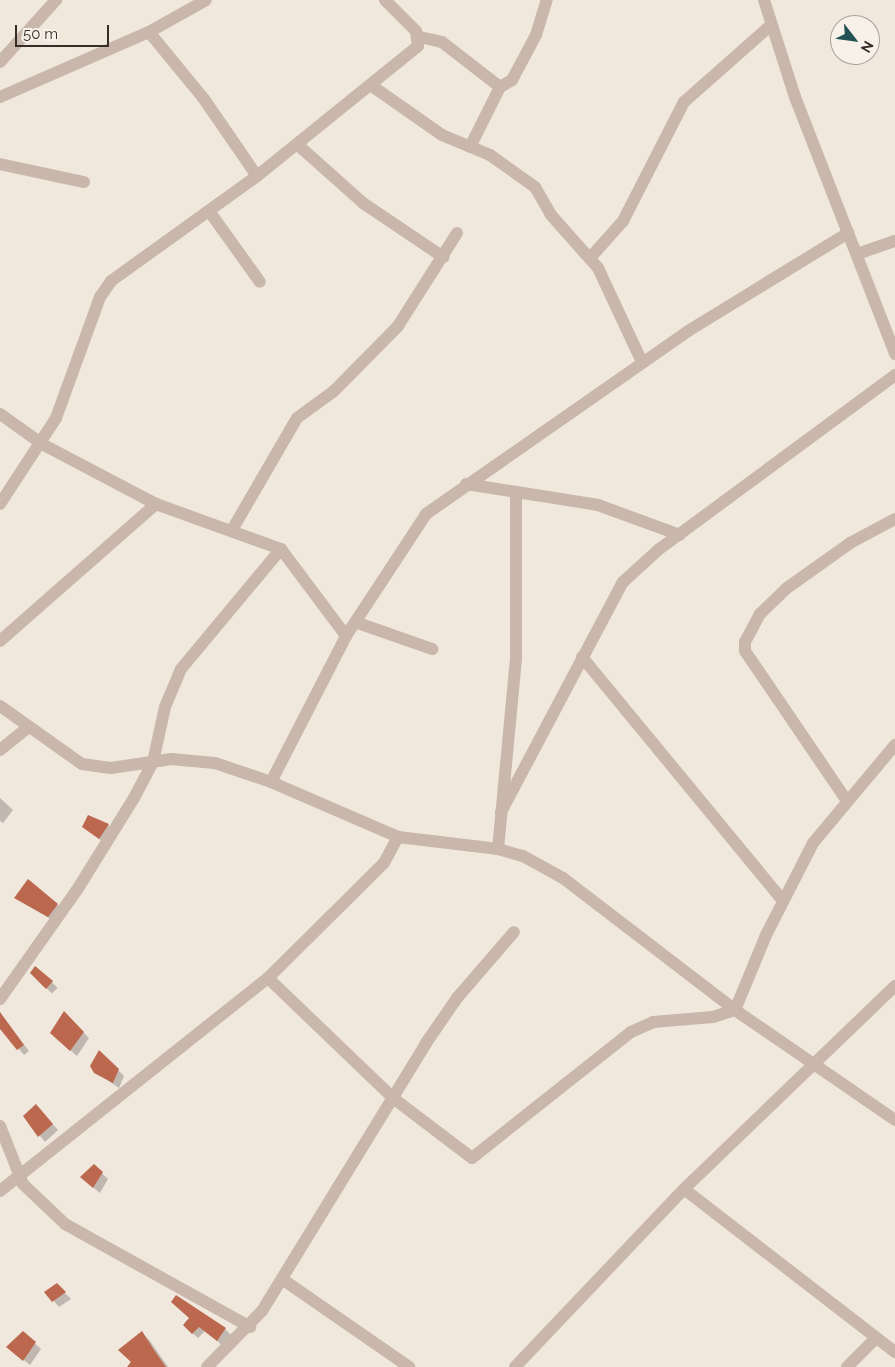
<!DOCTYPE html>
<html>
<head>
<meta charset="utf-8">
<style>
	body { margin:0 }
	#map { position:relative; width:895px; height:1367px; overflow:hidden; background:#f0e7dd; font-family:Raleway,sans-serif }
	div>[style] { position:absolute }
	.shadow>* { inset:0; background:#0003; transform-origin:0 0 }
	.building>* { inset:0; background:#bc684f }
	.minor>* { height:12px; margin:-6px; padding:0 6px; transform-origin:6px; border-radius:6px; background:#c8b7aa }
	span { translate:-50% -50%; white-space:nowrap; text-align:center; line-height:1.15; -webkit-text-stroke:4.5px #f8f1e9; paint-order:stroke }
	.north { position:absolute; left:830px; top:15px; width:50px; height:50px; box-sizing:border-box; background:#f8f1e9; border:1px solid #aaa39c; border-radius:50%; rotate:120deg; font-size:14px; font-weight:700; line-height:20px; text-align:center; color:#362d29 }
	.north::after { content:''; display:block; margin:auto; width:18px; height:22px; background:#225254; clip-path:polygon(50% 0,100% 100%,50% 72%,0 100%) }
	.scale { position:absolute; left:15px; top:25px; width:94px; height:22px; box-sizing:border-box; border:2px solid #362d29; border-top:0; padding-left:6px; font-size:15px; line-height:18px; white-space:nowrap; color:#362d29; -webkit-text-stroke:4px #f8f1e9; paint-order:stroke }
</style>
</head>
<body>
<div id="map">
	<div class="shadow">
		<div style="clip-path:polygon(0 798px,13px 810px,3px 823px,0 821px)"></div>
		<div style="clip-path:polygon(108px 825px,113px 830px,105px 843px,83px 827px)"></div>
		<div style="clip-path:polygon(15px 898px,57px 905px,62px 909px,54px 921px)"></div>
		<div style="left:36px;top:967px;width:30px;height:8px;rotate:44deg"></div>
		<div style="clip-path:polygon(64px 1013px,89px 1038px,77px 1056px,57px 1039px)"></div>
		<div style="clip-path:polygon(2px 1016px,29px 1051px,24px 1055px,0 1027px)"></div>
		<div style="clip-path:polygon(100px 1052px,124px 1076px,119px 1088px,95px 1072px)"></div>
		<div style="clip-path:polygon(41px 1111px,58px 1130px,45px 1142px,24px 1116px)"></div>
		<div style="clip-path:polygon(94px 1166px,108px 1179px,100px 1193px,88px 1183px)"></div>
		<div style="clip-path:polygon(56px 1284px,71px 1299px,59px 1307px,46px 1292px)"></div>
		<div style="clip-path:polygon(190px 1318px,225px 1329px,231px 1335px,223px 1346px,205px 1331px,198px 1338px,190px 1331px)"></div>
		<div style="clip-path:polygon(23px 1333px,41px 1349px,30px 1365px,14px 1352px)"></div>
		<div style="clip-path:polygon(142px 1333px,150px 1341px,168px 1367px,128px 1367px)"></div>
	</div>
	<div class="building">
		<div style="clip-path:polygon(88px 815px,109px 824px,99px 839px,82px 827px)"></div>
		<div style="clip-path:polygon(28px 879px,58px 904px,48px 917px,14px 898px)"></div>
		<div style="clip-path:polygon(35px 966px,53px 981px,46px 989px,30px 973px)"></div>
		<div style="clip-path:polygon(64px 1011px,84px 1032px,70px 1051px,50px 1033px)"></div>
		<div style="clip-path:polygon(0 1012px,24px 1045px,17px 1050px,0 1029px)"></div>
		<div style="clip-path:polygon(99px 1050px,119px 1069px,113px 1083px,94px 1073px,90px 1066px)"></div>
		<div style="clip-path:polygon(36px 1104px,53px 1124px,38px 1137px,23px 1116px)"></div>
		<div style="clip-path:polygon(94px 1164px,103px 1172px,93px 1188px,80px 1177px)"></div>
		<div style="clip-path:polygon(57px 1283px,66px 1292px,52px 1302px,44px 1292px)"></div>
		<div style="clip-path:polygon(176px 1295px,226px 1328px,217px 1341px,199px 1327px,192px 1334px,183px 1325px,189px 1318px,171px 1302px)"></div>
		<div style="clip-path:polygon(23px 1331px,36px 1342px,23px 1361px,6px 1347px)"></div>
		<div style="clip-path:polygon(142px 1331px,154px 1350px,166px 1367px,127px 1367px,131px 1362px,118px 1350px)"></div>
	</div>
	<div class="minor">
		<div style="left:764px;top:0;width:102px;rotate:72.3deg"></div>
		<div style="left:795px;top:97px;width:276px;rotate:68.7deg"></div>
		<div style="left:149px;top:32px;width:87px;rotate:50.6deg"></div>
		<div style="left:204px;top:99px;width:93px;rotate:55.5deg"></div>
		<div style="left:420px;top:37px;width:23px;rotate:13deg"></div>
		<div style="left:442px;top:42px;width:73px;rotate:37.8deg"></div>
		<div style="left:0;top:62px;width:84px;rotate:-47.9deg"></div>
		<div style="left:372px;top:86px;width:85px;rotate:35deg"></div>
		<div style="left:442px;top:135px;width:52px;rotate:22.6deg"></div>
		<div style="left:490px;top:155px;width:55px;rotate:35.4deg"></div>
		<div style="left:535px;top:187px;width:32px;rotate:60deg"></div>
		<div style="left:551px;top:215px;width:71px;rotate:48.4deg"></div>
		<div style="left:598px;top:268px;width:104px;rotate:64.9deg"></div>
		<div style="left:0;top:97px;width:163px;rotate:-23.6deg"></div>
		<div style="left:149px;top:32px;width:65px;rotate:-29.3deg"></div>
		<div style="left:298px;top:145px;width:87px;rotate:41.7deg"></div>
		<div style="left:363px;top:203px;width:97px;rotate:34deg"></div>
		<div style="left:470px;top:147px;width:67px;rotate:-63.4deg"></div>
		<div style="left:500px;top:87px;width:14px;rotate:-30deg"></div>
		<div style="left:512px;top:80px;width:51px;rotate:-61.9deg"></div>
		<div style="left:536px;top:35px;width:37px;rotate:-73deg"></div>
		<div style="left:0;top:164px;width:86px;rotate:12.1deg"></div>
		<div style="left:209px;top:211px;width:87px;rotate:54.3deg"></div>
		<div style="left:857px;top:254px;width:40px;rotate:-18.9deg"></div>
		<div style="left:590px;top:258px;width:50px;rotate:-48.3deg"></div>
		<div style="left:623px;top:221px;width:134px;rotate:-62.9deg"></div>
		<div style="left:684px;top:102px;width:116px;rotate:-41.5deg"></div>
		<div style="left:0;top:414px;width:52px;rotate:35.5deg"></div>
		<div style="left:42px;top:444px;width:129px;rotate:27.8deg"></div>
		<div style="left:156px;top:504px;width:133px;rotate:19.8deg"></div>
		<div style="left:281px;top:549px;width:109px;rotate:53.2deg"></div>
		<div style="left:466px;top:484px;width:134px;rotate:9deg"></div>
		<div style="left:598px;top:505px;width:87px;rotate:20.1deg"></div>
		<div style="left:0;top:504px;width:103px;rotate:-56.9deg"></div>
		<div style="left:56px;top:418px;width:129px;rotate:-70deg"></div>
		<div style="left:100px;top:297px;width:19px;rotate:-55deg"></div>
		<div style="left:111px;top:281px;width:180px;rotate:-35.7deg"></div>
		<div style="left:257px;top:176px;width:207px;rotate:-38.9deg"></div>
		<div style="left:418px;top:46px;width:15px;rotate:-98deg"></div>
		<div style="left:416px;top:31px;width:44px;rotate:-135deg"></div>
		<div style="left:232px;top:530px;width:129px;rotate:-59.9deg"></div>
		<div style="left:297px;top:418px;width:46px;rotate:-36.1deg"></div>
		<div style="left:334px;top:391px;width:91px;rotate:-45.4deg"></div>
		<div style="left:398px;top:326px;width:110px;rotate:-57.6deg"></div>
		<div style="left:355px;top:622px;width:82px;rotate:19.3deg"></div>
		<div style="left:0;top:641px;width:208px;rotate:-41.3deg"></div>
		<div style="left:582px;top:657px;width:316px;rotate:50.5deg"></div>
		<div style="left:0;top:706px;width:100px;rotate:35.3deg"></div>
		<div style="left:82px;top:764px;width:29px;rotate:8deg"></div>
		<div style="left:111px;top:768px;width:61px;rotate:-8.5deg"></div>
		<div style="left:171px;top:759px;width:44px;rotate:5.2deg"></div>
		<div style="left:215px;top:763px;width:59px;rotate:18.7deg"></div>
		<div style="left:271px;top:782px;width:138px;rotate:23.4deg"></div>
		<div style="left:398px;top:837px;width:101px;rotate:6.8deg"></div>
		<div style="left:498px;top:849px;width:26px;rotate:16deg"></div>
		<div style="left:523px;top:856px;width:46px;rotate:28.8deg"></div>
		<div style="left:563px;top:878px;width:217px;rotate:37.5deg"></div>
		<div style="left:735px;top:1010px;width:194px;rotate:34.5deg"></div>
		<div style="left:0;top:750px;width:35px;rotate:-39deg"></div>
		<div style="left:271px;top:782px;width:164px;rotate:-62.8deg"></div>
		<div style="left:346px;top:636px;width:146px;rotate:-56.7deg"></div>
		<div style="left:426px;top:514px;width:320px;rotate:-34.9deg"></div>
		<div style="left:688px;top:331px;width:188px;rotate:-31.5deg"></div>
		<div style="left:847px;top:801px;width:181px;rotate:-124.2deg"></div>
		<div style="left:745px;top:651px;width:9px;rotate:-90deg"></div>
		<div style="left:745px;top:642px;width:32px;rotate:-62deg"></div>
		<div style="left:760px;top:614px;width:37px;rotate:-44deg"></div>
		<div style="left:787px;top:588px;width:77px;rotate:-35.5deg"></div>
		<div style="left:850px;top:543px;width:51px;rotate:-28.1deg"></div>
		<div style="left:501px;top:812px;width:260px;rotate:-62.1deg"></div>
		<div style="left:623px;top:582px;width:47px;rotate:-42.4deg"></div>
		<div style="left:658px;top:550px;width:295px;rotate:-36.4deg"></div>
		<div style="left:498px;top:849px;width:192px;rotate:-84.6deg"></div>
		<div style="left:516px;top:658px;width:164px;rotate:-90deg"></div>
		<div style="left:268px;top:978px;width:173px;rotate:43.8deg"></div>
		<div style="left:393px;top:1098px;width:99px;rotate:37.2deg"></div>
		<div style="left:472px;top:1158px;width:203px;rotate:-38.4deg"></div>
		<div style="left:631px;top:1032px;width:24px;rotate:-24deg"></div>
		<div style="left:653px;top:1022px;width:60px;rotate:-4.8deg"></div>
		<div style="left:713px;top:1017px;width:23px;rotate:-18deg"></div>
		<div style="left:735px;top:1010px;width:81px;rotate:-67.5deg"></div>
		<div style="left:766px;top:935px;width:103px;rotate:-62.9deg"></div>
		<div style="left:813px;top:843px;width:128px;rotate:-50.1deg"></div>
		<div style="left:0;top:999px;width:133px;rotate:-54.8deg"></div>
		<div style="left:77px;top:890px;width:108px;rotate:-58.2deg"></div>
		<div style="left:134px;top:798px;width:41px;rotate:-62.2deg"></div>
		<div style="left:153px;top:762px;width:56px;rotate:-77.7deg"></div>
		<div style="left:165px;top:707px;width:41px;rotate:-67.2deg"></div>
		<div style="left:181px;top:669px;width:156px;rotate:-50.2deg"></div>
		<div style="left:0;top:1126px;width:62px;rotate:68.4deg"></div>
		<div style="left:23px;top:1184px;width:58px;rotate:43.6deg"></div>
		<div style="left:65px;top:1224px;width:212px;rotate:29.1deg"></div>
		<div style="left:684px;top:1189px;width:267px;rotate:37.7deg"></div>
		<div style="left:0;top:1191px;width:342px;rotate:-38.5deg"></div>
		<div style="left:268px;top:978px;width:163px;rotate:-44.8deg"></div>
		<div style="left:384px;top:863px;width:30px;rotate:-62deg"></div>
		<div style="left:282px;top:1279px;width:155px;rotate:34.7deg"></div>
		<div style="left:207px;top:1367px;width:78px;rotate:-45.5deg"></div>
		<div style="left:262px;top:1311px;width:314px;rotate:-58.5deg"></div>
		<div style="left:426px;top:1043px;width:55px;rotate:-55.4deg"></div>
		<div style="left:457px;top:998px;width:87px;rotate:-49.2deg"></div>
		<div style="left:515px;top:1367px;width:245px;rotate:-46.5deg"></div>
		<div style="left:684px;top:1189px;width:293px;rotate:-43.9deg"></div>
		<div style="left:847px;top:1367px;width:41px;rotate:-45deg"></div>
	</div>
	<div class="north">N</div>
	<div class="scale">50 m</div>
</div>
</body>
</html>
